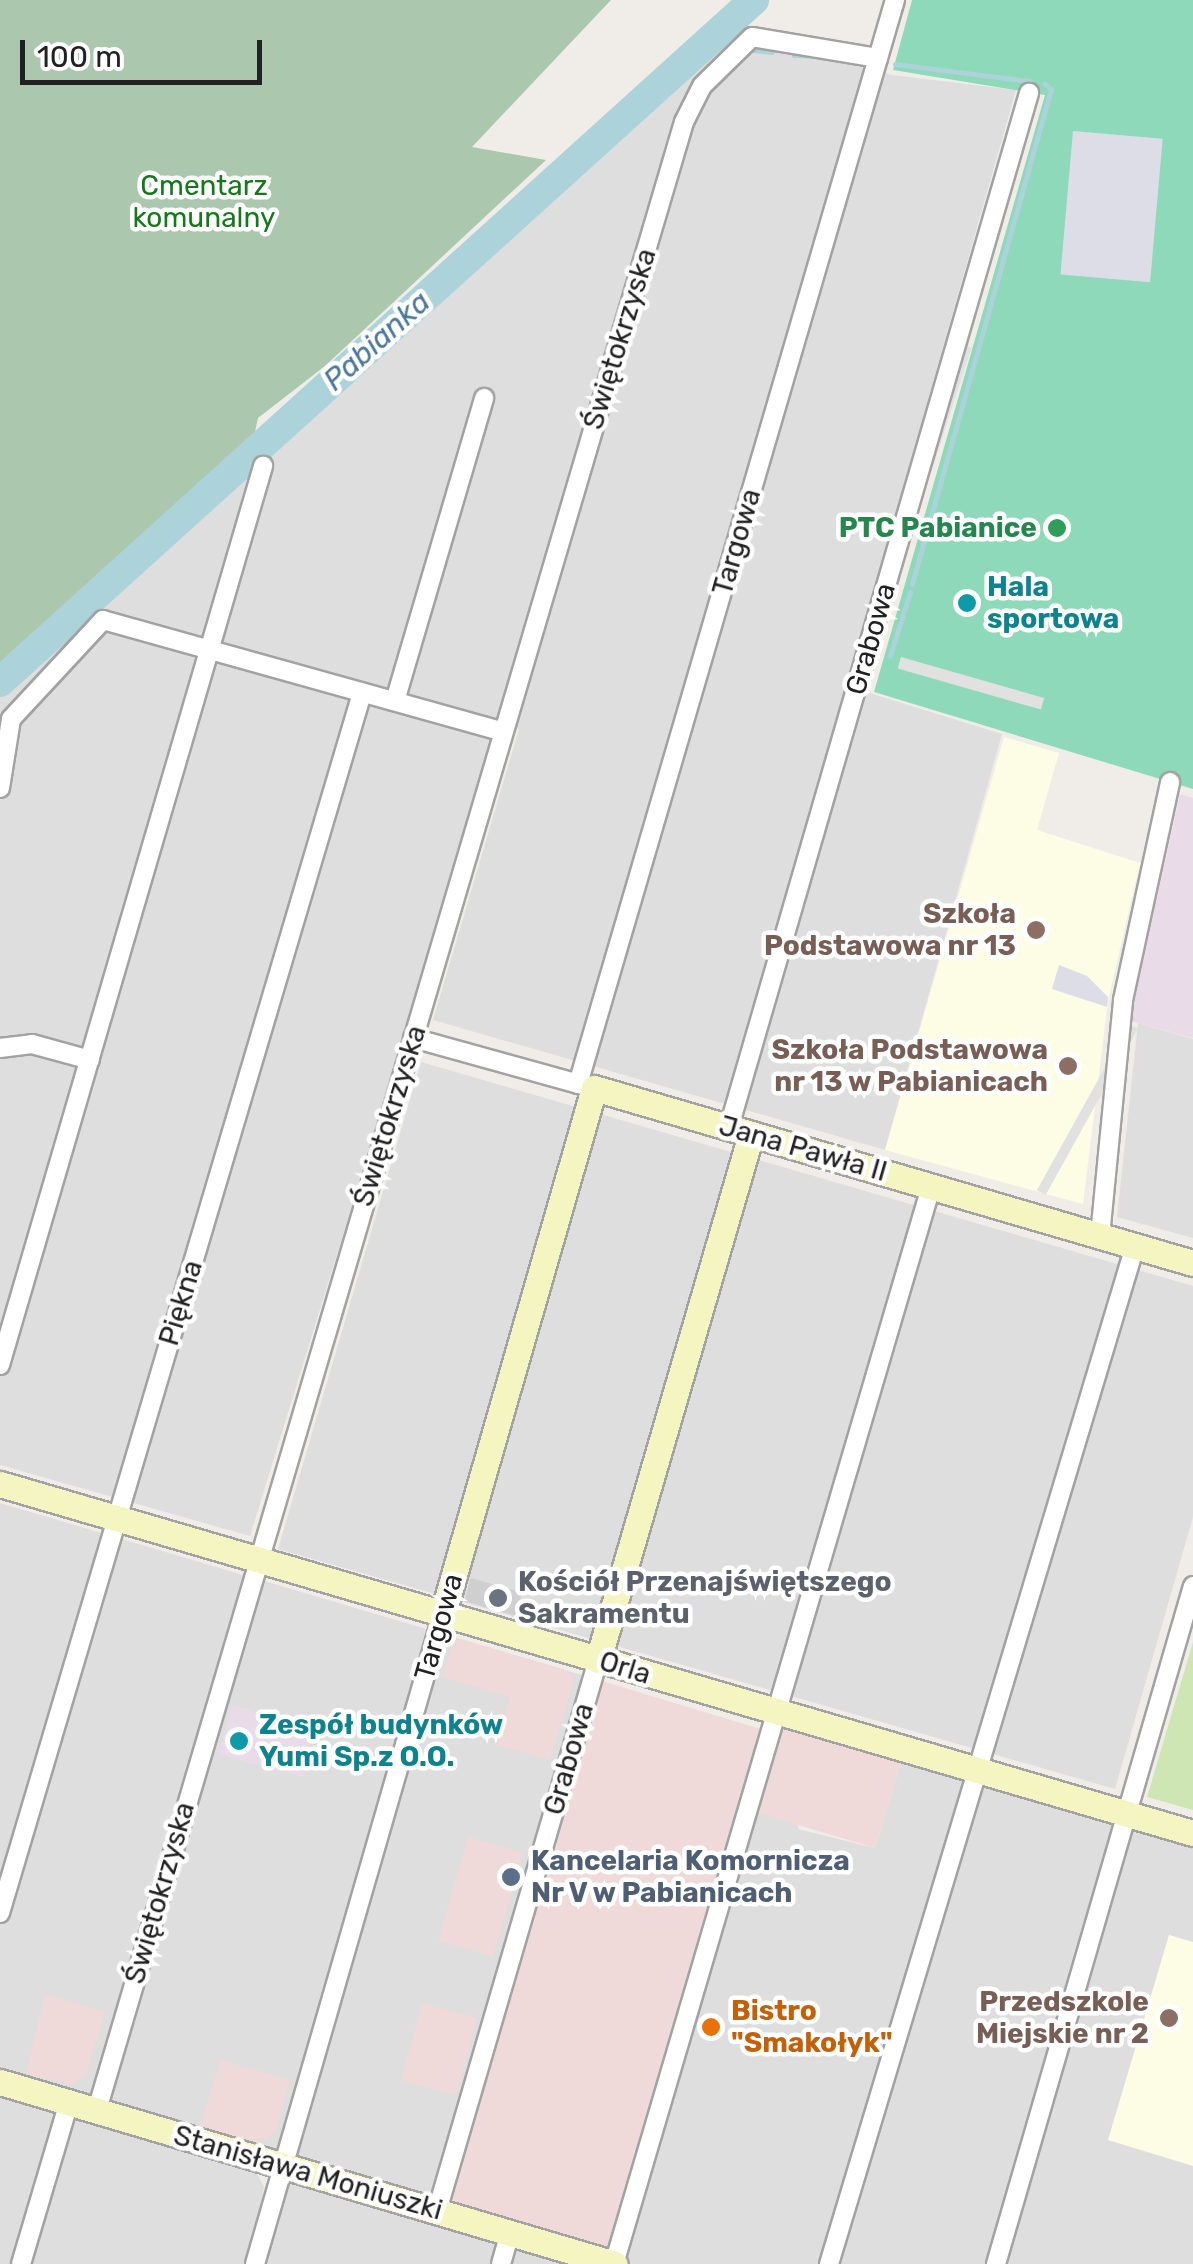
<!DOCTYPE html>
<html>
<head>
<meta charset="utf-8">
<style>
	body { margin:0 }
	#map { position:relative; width:1193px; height:2264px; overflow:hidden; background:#f0ede8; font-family:Rubik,sans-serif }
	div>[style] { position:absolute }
	.residential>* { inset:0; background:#dfdede }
	.commercial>* { inset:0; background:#f0d9d9; transform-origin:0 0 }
	.industrial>* { inset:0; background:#e9dbe7; transform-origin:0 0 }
	.education>* { inset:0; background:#fdfce5 }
	.religious>* { inset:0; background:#cfcfcf; transform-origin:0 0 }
	.grass>* { inset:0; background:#cee6b3 }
	.cemetery>* { inset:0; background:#abc8ae }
	.pitch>* { inset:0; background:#8dd9b9 }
	.parking>* { inset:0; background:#e1e1e1; transform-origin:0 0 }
	.plaza>* { inset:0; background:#dcdde6; transform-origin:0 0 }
	.stream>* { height:5px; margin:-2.5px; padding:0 2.5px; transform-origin:2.5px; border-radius:2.5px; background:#acd2da }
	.river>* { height:30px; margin:-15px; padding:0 15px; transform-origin:15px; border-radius:15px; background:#acd2da }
	.roads { filter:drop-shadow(2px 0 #a2a2a2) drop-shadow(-2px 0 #a2a2a2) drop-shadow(0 2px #a2a2a2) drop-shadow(0 -2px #a2a2a2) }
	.street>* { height:18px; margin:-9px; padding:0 9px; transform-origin:9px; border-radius:9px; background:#fff }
	.secondary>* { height:25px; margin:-12.5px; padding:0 12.5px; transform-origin:12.5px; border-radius:12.5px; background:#f5f5c1 }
	.dots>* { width:28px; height:28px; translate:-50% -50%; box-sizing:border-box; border:5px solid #fff; border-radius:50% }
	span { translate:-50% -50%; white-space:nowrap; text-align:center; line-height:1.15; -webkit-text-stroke:9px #fff; paint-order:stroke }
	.park-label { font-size:28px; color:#147919 }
	.street-label { font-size:28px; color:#212121 }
	.leisure-label { font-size:28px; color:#27864d; font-weight:700 }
	.right { translate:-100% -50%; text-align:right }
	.culture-label { font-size:28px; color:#0d838f; font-weight:700 }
	.left { translate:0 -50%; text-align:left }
	.education-label { font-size:28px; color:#785e54; font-weight:700 }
	.worship-label { font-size:28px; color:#5b616d; font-weight:700 }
	.service-label { font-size:28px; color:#4e5e75; font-weight:700 }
	.food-label { font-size:28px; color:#c56008; font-weight:700 }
	.water-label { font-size:30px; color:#4c779b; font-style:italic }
	.scale { position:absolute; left:20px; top:40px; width:242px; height:45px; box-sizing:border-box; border:5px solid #212121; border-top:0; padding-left:12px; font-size:30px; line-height:35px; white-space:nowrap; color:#212121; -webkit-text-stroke:8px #fff; paint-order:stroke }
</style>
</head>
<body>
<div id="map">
	<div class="residential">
		<div style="clip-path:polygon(724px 33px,892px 75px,1016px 90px,847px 686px,1002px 734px,885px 1150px,433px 1020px,519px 729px,91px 609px)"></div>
		<div style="clip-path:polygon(85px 618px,498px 733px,250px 1536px,0 1465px,0 692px)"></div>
		<div style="clip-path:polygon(1138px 1023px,1193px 1039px,1193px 1238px,1117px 1217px)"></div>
		<div style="clip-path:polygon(421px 1062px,1193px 1286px,1193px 1517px,1115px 1789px,278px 1549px)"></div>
		<div style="clip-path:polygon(0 1503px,592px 1678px,748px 1810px,799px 1823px,798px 1829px,875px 1848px,905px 1749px,1193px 1833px,1193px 2264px,255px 2264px,282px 2167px,0 2083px)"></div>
		<div style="clip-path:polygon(0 2092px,51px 2110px,54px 2120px,12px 2264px,0 2264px)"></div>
		<div style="clip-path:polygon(79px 2117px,255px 2170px,264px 2187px,247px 2264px,31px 2264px,71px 2125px)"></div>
	</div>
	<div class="commercial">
		<div style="clip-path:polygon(461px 1639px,566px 1670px,574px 1680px,550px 1760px,497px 1745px,510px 1697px,442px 1677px,452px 1645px)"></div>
		<div style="clip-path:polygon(592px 1678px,771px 1732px,777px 1713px,905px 1749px,875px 1848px,749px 1810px,614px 2264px,437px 2211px)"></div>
		<div style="left:468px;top:1837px;width:57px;height:108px;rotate:16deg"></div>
		<div style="clip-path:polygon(45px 1994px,105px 2012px,85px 2076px,73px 2084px,26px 2074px)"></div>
		<div style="left:422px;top:2003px;width:57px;height:80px;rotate:15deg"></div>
		<div style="clip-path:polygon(221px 2060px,290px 2080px,275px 2133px,257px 2143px,200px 2126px)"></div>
	</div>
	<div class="industrial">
		<div style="clip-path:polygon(1180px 794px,1193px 798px,1193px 1038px,1130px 1021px)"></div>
		<div style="left:232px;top:1706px;width:86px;height:50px;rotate:15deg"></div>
	</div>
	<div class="education">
		<div style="clip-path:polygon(1004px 737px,1059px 753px,1037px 830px,1140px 863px,1108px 1001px,1083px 1204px,885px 1150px)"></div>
		<div style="clip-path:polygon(1169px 1935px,1193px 1942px,1193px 2166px,1108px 2140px)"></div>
	</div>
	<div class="religious">
		<div style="left:471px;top:1578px;width:53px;height:24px;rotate:16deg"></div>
	</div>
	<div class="grass">
		<div style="clip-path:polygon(1193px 1642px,1193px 1810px,1147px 1797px)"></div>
	</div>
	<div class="cemetery">
		<div style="clip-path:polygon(0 0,611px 0,472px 147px,546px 160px,325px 366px,258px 418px,253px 441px,0 670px)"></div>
	</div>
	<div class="pitch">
		<div style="clip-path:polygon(912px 0,1193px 0,1193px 789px,874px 692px,1045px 95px,893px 70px)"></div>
	</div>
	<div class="parking">
		<div style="left:963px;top:345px;width:9px;height:322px;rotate:18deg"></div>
		<div style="left:901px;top:657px;width:149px;height:12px;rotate:16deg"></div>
		<div style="left:1129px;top:1024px;width:10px;height:190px;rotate:29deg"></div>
	</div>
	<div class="plaza">
		<div style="left:1073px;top:131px;width:90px;height:144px;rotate:5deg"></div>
		<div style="clip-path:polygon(1059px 965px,1087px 976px,1108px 997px,1107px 1007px,1052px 989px)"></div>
	</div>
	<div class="stream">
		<div style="left:753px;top:50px;width:19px;rotate:6deg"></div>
		<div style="left:794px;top:55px;width:24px;rotate:2deg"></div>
		<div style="left:895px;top:64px;width:136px;rotate:7.2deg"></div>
		<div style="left:912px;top:584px;width:514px;rotate:-74.31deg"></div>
		<div style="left:1051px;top:89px;width:9px;rotate:-139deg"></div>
		<div style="left:890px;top:656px;width:67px;rotate:-72.6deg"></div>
	</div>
	<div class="river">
		<div style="left:0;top:682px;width:1017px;rotate:-42.13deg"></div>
	</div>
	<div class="roads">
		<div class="street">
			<div style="left:395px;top:701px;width:316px;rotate:-73.6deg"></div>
			<div style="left:0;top:788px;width:70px;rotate:-80.9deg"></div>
			<div style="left:11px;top:719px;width:135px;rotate:-47.1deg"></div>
			<div style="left:103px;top:620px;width:415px;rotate:15.6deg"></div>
			<div style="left:413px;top:1038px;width:180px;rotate:15.5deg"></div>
			<div style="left:0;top:1048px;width:32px;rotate:-7deg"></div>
			<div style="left:32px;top:1044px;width:60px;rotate:15.4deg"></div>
			<div style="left:578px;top:1084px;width:1129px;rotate:-73.7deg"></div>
			<div style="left:729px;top:1127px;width:1077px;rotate:-73.82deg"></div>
			<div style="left:1100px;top:1236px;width:237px;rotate:-84.4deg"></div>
			<div style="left:1123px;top:1000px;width:223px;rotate:-77.8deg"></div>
			<div style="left:0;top:1365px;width:937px;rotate:-73.69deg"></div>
			<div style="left:0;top:1913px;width:1273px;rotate:-73.47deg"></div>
			<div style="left:97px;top:2110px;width:2073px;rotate:-73.55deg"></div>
			<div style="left:684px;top:122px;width:40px;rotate:-63.4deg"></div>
			<div style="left:702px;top:86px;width:70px;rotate:-44.4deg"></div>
			<div style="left:752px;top:37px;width:128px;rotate:9.5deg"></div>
			<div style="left:437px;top:2211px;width:574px;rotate:-73.71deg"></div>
			<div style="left:21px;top:2264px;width:169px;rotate:-73.5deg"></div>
			<div style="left:255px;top:2264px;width:678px;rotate:-73.89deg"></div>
			<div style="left:501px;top:2264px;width:32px;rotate:-74deg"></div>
			<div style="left:614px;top:2264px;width:1123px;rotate:-73.6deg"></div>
			<div style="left:829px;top:2264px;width:1063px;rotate:-73.27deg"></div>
			<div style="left:996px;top:2264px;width:706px;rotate:-73.8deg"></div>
		</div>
		<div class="secondary">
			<div style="left:0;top:1484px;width:1243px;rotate:16.31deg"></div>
			<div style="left:443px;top:1613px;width:546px;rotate:-73.95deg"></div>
			<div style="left:594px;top:1088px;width:624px;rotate:16.29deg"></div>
			<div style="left:598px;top:1660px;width:548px;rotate:-73.78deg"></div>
			<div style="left:0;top:2082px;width:641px;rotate:16.49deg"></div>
		</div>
	</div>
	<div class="dots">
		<div style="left:1057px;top:528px;background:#2e9e5b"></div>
		<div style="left:967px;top:603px;background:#0f9aa8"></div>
		<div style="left:1036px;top:930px;background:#8d6e63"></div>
		<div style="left:1068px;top:1066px;background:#8d6e63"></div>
		<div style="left:498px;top:1598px;background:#6b7280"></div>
		<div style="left:239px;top:1741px;background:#0f9aa8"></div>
		<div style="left:511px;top:1877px;background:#5c6f8a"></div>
		<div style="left:1169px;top:2018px;background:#8d6e63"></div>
		<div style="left:711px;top:2027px;background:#e8710a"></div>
	</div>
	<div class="park-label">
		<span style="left:204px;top:202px">Cmentarz<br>komunalny</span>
	</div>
	<div class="street-label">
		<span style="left:620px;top:339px;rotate:-73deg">Świętokrzyska</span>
		<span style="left:737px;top:542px;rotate:-74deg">Targowa</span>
		<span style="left:871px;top:639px;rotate:-74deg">Grabowa</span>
		<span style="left:390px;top:1116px;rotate:-73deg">Świętokrzyska</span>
		<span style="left:803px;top:1149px;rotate:16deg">Jana Pawła II</span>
		<span style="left:181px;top:1303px;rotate:-73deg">Piękna</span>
		<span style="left:439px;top:1627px;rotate:-74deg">Targowa</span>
		<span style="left:625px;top:1668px;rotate:17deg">Orla</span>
		<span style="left:569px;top:1759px;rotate:-74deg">Grabowa</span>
		<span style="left:160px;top:1893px;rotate:-74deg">Świętokrzyska</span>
		<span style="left:308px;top:2173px;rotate:16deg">Stanisława Moniuszki</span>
	</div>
	<div class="leisure-label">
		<span class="right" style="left:1037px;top:528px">PTC Pabianice</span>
	</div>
	<div class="culture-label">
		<span class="left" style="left:987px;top:603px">Hala<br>sportowa</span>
		<span class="left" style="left:259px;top:1741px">Zespół budynków<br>Yumi Sp.z O.O.</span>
	</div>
	<div class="education-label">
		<span class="right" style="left:1016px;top:930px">Szkoła<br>Podstawowa nr 13</span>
		<span class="right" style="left:1048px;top:1066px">Szkoła Podstawowa<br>nr 13 w Pabianicach</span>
		<span class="right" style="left:1149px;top:2018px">Przedszkole<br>Miejskie nr 2</span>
	</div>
	<div class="worship-label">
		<span class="left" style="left:518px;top:1598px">Kościół Przenajświętszego<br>Sakramentu</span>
	</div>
	<div class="service-label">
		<span class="left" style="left:531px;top:1877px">Kancelaria Komornicza<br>Nr V w Pabianicach</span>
	</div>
	<div class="food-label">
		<span class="left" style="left:731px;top:2027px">Bistro<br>"Smakołyk"</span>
	</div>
	<div class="water-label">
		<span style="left:377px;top:341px;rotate:-42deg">Pabianka</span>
	</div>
	<div class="scale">100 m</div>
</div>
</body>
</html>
